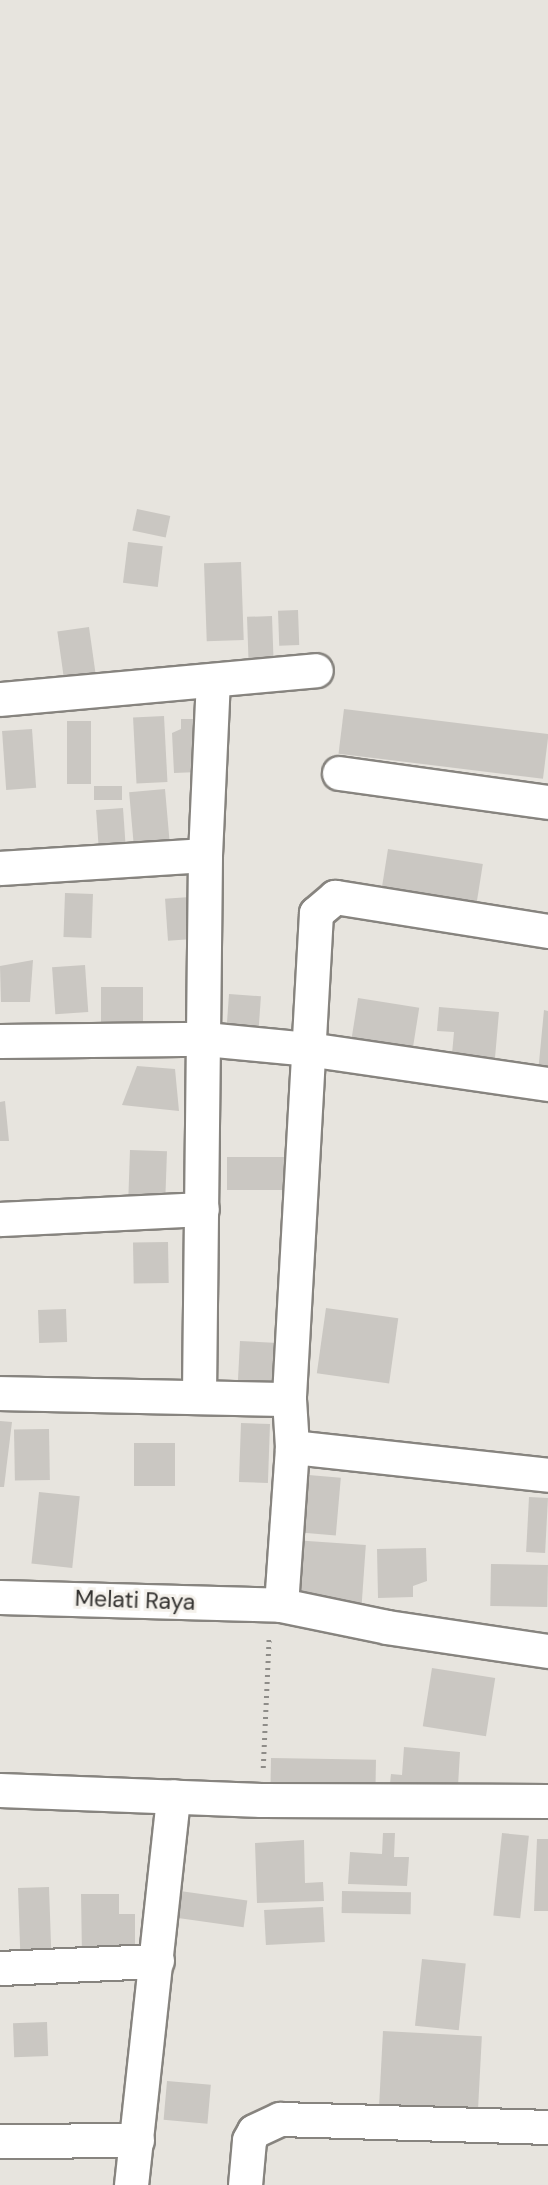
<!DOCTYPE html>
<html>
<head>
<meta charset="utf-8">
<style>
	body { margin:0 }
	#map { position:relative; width:548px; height:2185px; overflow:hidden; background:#e7e4de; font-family:"DM Sans",sans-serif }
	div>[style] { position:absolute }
	.building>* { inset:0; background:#cac7c2; transform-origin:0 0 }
	.path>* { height:4.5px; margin-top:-2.25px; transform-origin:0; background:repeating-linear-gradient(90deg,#8e8c88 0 2px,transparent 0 7px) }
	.roads { filter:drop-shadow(2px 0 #87847f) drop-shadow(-2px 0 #87847f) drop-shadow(0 2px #87847f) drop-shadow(0 -2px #87847f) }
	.minor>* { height:33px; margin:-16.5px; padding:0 16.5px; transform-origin:16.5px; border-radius:16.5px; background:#fff }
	span { translate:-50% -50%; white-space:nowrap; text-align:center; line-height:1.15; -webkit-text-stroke:6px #f4f1eb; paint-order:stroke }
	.street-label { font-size:23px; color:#32312f }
</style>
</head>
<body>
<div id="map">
	<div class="building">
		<div style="left:137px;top:509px;width:34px;height:22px;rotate:12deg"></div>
		<div style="left:128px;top:542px;width:35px;height:41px;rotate:7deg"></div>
		<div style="left:241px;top:562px;width:78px;height:37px;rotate:88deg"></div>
		<div style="left:298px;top:610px;width:35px;height:20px;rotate:88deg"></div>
		<div style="left:272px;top:616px;width:48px;height:25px;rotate:88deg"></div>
		<div style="left:89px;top:627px;width:49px;height:32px;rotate:82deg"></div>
		<div style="left:344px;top:709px;width:206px;height:45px;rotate:7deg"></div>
		<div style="left:164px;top:716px;width:66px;height:31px;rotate:87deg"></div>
		<div style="clip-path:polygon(181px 719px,196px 719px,198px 772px,174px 773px,172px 733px,181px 729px)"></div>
		<div style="left:67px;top:721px;width:24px;height:63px"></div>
		<div style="left:32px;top:729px;width:59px;height:30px;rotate:86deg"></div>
		<div style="left:122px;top:786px;width:14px;height:28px;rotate:90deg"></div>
		<div style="left:165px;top:789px;width:60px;height:36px;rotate:85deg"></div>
		<div style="left:123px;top:808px;width:40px;height:27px;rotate:86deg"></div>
		<div style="left:388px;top:849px;width:96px;height:44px;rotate:9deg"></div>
		<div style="left:65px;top:893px;width:28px;height:44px;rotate:2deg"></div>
		<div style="left:190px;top:897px;width:42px;height:25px;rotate:86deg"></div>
		<div style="clip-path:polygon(33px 960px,30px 1002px,1px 1002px,0 966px)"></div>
		<div style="left:85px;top:965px;width:47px;height:33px;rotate:86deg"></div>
		<div style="left:101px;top:987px;width:42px;height:41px"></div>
		<div style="left:229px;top:994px;width:32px;height:42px;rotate:4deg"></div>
		<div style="left:358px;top:998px;width:62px;height:46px;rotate:9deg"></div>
		<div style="clip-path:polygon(439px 1007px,499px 1012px,495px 1058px,452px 1054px,454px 1032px,437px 1031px)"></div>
		<div style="clip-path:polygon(544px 1010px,548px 1011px,548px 1074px,538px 1073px)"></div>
		<div style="clip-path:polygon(137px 1066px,175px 1069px,179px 1111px,122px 1105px)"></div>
		<div style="clip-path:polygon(5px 1101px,9px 1141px,0 1141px,0 1102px)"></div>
		<div style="left:130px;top:1150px;width:37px;height:53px;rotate:2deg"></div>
		<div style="left:288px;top:1157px;width:33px;height:61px;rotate:90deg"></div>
		<div style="left:168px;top:1242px;width:41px;height:35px;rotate:89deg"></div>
		<div style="left:326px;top:1308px;width:73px;height:66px;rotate:8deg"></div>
		<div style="left:66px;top:1309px;width:33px;height:28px;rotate:88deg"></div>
		<div style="left:240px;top:1341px;width:38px;height:45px;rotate:3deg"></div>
		<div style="clip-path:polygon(0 1421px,12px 1422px,4px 1487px,0 1487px)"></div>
		<div style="left:241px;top:1423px;width:29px;height:59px;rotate:2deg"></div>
		<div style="left:49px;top:1429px;width:51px;height:35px;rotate:89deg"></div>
		<div style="left:134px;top:1443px;width:41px;height:43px"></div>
		<div style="left:297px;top:1474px;width:44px;height:58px;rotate:5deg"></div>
		<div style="left:39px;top:1492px;width:41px;height:72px;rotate:6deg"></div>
		<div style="left:529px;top:1497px;width:19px;height:55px;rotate:3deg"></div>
		<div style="left:293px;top:1540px;width:73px;height:60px;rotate:4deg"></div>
		<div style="clip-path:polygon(426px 1548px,427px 1581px,413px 1586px,413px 1597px,378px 1598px,377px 1549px)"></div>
		<div style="left:491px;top:1564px;width:57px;height:42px;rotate:1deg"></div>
		<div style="left:432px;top:1668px;width:64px;height:59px;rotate:9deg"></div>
		<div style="clip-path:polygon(404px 1747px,460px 1752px,458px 1786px,389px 1793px,391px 1774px,402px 1775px)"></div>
		<div style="left:271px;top:1758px;width:105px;height:36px;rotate:1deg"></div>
		<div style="clip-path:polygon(383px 1833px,395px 1833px,394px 1857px,409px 1857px,407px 1886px,348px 1884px,350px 1852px,382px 1854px)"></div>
		<div style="left:502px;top:1833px;width:27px;height:83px;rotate:6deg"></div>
		<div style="clip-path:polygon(537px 1839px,548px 1839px,548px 1911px,534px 1911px)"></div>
		<div style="clip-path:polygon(304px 1840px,305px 1883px,323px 1882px,324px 1901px,257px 1903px,255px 1843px)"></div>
		<div style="left:49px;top:1887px;width:69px;height:31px;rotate:88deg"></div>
		<div style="left:180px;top:1891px;width:68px;height:27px;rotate:8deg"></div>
		<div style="left:342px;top:1891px;width:69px;height:22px;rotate:1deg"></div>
		<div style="clip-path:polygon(81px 1894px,119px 1894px,119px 1914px,135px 1914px,135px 1956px,82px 1957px)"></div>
		<div style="left:323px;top:1907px;width:35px;height:59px;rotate:87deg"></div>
		<div style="left:422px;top:1959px;width:44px;height:67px;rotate:6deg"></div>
		<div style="left:47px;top:2022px;width:34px;height:34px;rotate:88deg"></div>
		<div style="left:383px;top:2031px;width:99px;height:76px;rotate:3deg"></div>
		<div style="left:167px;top:2081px;width:44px;height:39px;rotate:5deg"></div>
	</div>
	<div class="path">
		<div style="left:263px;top:1768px;width:131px;rotate:-87.4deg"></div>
	</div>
	<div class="roads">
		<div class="minor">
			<div style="left:0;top:699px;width:317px;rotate:-5.2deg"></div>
			<div style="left:339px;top:773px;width:211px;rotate:7.9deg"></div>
			<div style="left:0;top:868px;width:205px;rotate:-3.6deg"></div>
			<div style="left:548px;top:931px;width:216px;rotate:-170.9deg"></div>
			<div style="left:335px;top:897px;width:25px;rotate:140deg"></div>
			<div style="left:316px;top:913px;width:487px;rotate:93.2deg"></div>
			<div style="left:289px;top:1399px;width:48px;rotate:86.4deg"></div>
			<div style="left:292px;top:1447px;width:258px;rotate:6.2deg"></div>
			<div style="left:0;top:1041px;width:205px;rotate:-0.6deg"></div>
			<div style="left:205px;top:1039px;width:103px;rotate:5.5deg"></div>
			<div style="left:308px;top:1049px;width:243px;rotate:8.3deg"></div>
			<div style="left:0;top:1219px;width:202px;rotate:-2.8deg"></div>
			<div style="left:0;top:1393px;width:289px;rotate:1.2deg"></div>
			<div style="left:199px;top:1394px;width:539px;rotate:-89.36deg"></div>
			<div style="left:205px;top:855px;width:174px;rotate:-87.4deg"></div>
			<div style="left:0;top:1597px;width:281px;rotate:1.6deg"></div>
			<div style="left:281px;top:1605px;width:108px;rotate:11.7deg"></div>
			<div style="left:387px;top:1627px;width:163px;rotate:8.5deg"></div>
			<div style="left:281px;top:1605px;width:158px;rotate:-86deg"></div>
			<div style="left:0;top:1790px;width:261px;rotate:2.2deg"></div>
			<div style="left:261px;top:1800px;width:287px;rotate:0.2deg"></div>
			<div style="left:0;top:1968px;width:157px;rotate:-2.6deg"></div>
			<div style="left:0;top:2141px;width:137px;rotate:-0.4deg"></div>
			<div style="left:131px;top:2185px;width:391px;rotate:-83.8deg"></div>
			<div style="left:245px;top:2185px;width:45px;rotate:-84.9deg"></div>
			<div style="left:249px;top:2140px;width:10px;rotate:-61deg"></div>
			<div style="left:254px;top:2131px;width:29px;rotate:-25deg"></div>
			<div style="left:280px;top:2119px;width:268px;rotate:1.7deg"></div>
		</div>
	</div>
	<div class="street-label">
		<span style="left:135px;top:1600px;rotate:2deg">Melati Raya</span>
	</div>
</div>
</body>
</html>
